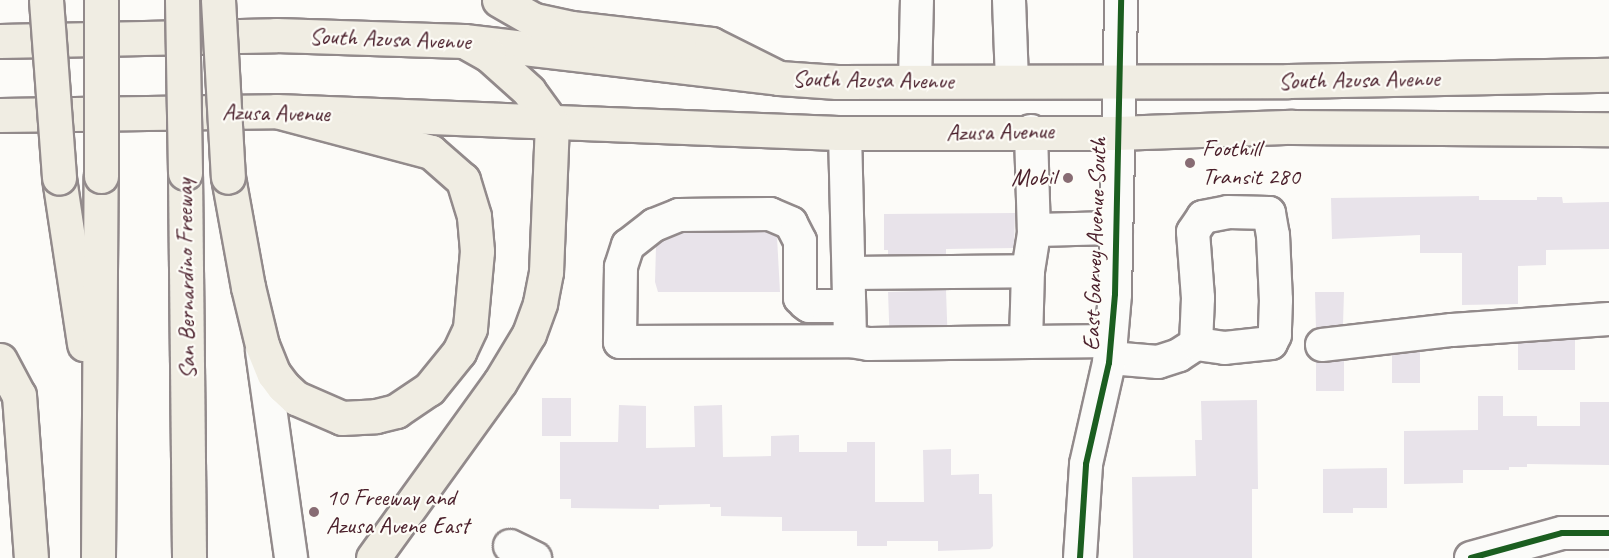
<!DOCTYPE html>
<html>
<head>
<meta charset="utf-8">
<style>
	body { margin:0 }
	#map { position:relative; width:1609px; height:558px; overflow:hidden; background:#fcfbf8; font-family:Caveat,sans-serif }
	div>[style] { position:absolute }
	.building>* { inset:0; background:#e8e3ea; transform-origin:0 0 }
	.roads { filter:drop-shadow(2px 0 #928a8b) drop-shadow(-2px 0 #928a8b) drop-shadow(0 2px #928a8b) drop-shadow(0 -2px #928a8b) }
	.minor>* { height:32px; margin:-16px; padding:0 16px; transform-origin:16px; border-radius:16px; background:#fbfbf9 }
	.major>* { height:33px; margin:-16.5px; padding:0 16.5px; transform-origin:16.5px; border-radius:16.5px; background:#f0ede3 }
	.highway>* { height:33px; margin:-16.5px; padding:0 16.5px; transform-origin:16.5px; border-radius:16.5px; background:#f0ede3 }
	.bridges { filter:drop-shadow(2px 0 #928a8b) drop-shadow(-2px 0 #928a8b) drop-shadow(0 2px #928a8b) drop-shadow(0 -2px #928a8b) }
	.highway-bridge>* { height:33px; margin:-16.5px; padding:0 16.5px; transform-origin:16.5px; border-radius:16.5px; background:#f0ede3 }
	.cycleway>* { height:6px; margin:-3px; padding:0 3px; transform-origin:3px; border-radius:3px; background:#1b5e20 }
	.dots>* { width:16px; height:16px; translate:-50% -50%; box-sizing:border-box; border:3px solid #fdfcf7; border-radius:50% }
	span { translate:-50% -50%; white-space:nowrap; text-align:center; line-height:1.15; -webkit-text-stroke:4.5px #fdfcf7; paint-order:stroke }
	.street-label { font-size:24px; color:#4a1f2b }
	.poi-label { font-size:24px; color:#4a1f2b }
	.left { translate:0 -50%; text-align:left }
	.right { translate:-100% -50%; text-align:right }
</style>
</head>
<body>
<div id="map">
	<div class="building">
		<div style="clip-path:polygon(1479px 196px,1479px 200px,1537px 200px,1537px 197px,1562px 197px,1563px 203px,1609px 202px,1609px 249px,1546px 250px,1546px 265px,1518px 266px,1518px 304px,1462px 305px,1462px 253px,1420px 253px,1420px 235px,1332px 239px,1331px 198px)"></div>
		<div style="clip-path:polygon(1015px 213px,1014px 248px,946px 249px,946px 254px,888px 255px,888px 250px,884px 250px,884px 214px)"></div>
		<div style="clip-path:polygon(766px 232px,777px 237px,780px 292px,658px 292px,655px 282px,656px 246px,663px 241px,683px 233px)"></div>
		<div style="left:946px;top:290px;width:35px;height:58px;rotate:88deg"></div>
		<div style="clip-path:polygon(1315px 292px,1344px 292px,1343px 324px,1316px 329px)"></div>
		<div style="left:1575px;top:339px;width:31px;height:57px;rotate:90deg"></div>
		<div style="left:1420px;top:352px;width:31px;height:28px;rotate:90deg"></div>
		<div style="left:1344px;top:361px;width:30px;height:28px;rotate:90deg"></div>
		<div style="clip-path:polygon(1478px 396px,1503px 396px,1503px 416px,1537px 416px,1537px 426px,1580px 426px,1580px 402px,1609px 402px,1609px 465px,1527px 464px,1527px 467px,1509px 467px,1509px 470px,1463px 470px,1463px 483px,1404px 484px,1404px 431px,1478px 430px)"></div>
		<div style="left:542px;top:398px;width:29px;height:38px"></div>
		<div style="clip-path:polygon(1257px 400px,1258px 489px,1252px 489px,1252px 558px,1133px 558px,1132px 477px,1196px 476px,1195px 440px,1202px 440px,1201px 401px)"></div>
		<div style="clip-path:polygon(619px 405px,646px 406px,646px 448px,695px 447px,694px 406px,722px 405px,723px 457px,771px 456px,771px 436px,799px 435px,799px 452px,847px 452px,847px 442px,875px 442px,875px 502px,924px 502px,923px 450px,951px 449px,951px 475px,979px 474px,979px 494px,992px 494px,993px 546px,990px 549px,938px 551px,938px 541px,887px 541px,887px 546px,857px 546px,857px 531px,782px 531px,782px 517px,721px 516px,721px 507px,710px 507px,710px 504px,659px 505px,659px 509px,571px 508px,571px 499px,560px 499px,560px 442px,618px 442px)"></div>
		<div style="clip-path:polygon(1387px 468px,1387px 508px,1353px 508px,1353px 513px,1323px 513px,1323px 469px)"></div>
	</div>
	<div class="roads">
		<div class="minor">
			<div style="left:1009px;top:0;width:81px;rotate:87.9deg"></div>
			<div style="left:915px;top:81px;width:81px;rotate:-88.6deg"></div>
			<div style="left:845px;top:133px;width:208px;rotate:88.6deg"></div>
			<div style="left:850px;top:341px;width:19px;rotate:9deg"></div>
			<div style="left:869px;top:344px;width:242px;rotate:-0.7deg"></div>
			<div style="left:1034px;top:230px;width:82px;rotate:-1.4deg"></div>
			<div style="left:850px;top:273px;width:178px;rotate:-0.6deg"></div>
			<div style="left:1028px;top:271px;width:37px;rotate:-81deg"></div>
			<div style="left:1034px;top:234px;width:103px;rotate:-91.7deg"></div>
			<div style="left:849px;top:306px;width:40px;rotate:180deg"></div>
			<div style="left:809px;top:306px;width:5px;rotate:-143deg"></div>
			<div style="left:805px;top:303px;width:7px;rotate:-135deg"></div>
			<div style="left:800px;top:298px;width:57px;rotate:-90deg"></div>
			<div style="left:800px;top:241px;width:20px;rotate:-117deg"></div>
			<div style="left:791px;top:223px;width:23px;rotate:-157deg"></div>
			<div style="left:770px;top:214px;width:91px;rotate:179.4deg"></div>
			<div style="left:679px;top:215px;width:27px;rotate:158deg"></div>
			<div style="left:654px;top:225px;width:33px;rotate:142deg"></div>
			<div style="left:628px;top:245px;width:23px;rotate:108deg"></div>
			<div style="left:621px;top:267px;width:75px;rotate:90.8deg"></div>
			<div style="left:620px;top:342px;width:230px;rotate:-0.2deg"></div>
			<div style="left:1026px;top:342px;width:71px;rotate:-88.4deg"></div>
			<div style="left:1322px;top:345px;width:131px;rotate:-6.6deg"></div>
			<div style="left:1452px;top:330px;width:157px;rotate:-4deg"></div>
			<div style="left:262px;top:351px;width:209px;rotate:82deg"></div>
			<div style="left:1110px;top:358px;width:48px;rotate:4.8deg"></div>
			<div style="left:1158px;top:362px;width:22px;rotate:-18deg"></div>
			<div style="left:1179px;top:355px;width:20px;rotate:-33deg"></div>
			<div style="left:1196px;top:344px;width:46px;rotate:-87.5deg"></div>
			<div style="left:1198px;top:298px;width:66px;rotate:-94.3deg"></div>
			<div style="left:1193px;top:232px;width:18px;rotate:-56deg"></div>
			<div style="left:1203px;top:217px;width:25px;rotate:-11deg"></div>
			<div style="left:1228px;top:212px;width:41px;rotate:1.4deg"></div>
			<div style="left:1269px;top:213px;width:22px;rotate:80deg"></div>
			<div style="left:1273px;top:235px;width:65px;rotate:87.4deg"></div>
			<div style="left:1276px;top:300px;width:35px;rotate:92deg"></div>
			<div style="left:1275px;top:335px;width:9px;rotate:117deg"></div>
			<div style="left:1271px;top:343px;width:46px;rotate:173.8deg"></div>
			<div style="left:1225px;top:348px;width:29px;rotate:-172deg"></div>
			<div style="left:510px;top:546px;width:28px;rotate:26deg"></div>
			<div style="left:1080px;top:558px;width:94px;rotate:-86.3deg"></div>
			<div style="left:1086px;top:464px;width:104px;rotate:-77.2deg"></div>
			<div style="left:1109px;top:363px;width:69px;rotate:-85deg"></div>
			<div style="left:1115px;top:294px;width:294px;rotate:-88.8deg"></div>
			<div style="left:1471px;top:558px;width:94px;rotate:-15.4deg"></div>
			<div style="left:1562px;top:533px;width:47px"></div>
		</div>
		<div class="major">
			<div style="left:0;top:41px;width:276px;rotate:-1.2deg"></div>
			<div style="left:276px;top:35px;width:188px;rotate:1.8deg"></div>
			<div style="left:464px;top:41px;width:317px;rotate:6.7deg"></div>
			<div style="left:779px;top:78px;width:58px;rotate:3.9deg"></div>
			<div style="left:837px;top:82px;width:451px;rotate:-0.1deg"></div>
			<div style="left:1288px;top:81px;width:321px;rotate:-1.1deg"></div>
			<div style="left:0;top:115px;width:276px;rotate:-0.8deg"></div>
			<div style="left:276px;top:111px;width:562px;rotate:2.24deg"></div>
			<div style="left:838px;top:133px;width:278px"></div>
			<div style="left:1116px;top:133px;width:176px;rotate:-2deg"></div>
			<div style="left:1292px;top:127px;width:317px;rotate:0.4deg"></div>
		</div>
		<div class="highway">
			<div style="left:499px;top:0;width:40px;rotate:29.7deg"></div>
			<div style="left:534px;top:20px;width:38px;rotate:12deg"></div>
			<div style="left:571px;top:28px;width:141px;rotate:6.5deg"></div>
			<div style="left:711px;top:44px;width:76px;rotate:26.6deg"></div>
			<div style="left:185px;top:173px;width:385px;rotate:89.4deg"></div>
			<div style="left:228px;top:177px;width:112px;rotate:79.7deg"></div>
			<div style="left:248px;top:287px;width:60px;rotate:76.4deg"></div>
			<div style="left:262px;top:345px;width:31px;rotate:68deg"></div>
			<div style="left:274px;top:374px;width:15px;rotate:53deg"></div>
			<div style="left:283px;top:386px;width:18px;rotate:43deg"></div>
			<div style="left:296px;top:398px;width:50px;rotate:23.5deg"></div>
			<div style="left:342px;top:418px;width:34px;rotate:-3deg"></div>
			<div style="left:376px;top:416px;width:21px;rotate:-14deg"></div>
			<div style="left:396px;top:411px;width:40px;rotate:-34deg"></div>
			<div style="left:429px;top:389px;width:48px;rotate:-51deg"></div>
			<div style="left:459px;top:352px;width:26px;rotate:-65deg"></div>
			<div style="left:470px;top:328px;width:77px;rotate:-84.8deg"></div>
			<div style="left:477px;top:251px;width:35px;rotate:-95deg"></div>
			<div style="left:474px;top:216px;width:38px;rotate:-107deg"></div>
			<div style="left:463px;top:180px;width:43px;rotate:-138.8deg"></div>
			<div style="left:431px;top:152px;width:160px;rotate:-165.2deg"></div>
			<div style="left:59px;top:178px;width:168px;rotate:81.4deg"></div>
			<div style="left:0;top:360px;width:40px;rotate:62deg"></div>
			<div style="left:19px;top:395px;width:163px;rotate:85.8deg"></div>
			<div style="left:98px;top:558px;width:382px;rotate:-89.6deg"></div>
			<div style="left:373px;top:558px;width:217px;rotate:-54.2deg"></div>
			<div style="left:500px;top:382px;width:56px;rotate:-58.9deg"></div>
			<div style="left:529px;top:334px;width:33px;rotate:-70deg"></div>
			<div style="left:540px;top:303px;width:32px;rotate:-79deg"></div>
			<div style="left:546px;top:272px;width:149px;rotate:-87.7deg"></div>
			<div style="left:552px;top:123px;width:39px;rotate:-126deg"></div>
			<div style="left:529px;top:91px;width:54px;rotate:-138deg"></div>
			<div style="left:489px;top:55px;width:29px;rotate:-151deg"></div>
		</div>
	</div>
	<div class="bridges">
		<div class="highway-bridge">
			<div style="left:46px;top:0;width:178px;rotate:85.8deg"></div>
			<div style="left:182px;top:0;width:173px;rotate:89deg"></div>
			<div style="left:218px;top:0;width:177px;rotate:86.8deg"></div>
			<div style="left:101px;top:176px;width:176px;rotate:-90deg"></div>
		</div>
	</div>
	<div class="cycleway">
		<div style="left:1080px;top:558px;width:94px;rotate:-86.3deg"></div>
		<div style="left:1086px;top:464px;width:104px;rotate:-77.2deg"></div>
		<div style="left:1109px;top:363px;width:69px;rotate:-85deg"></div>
		<div style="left:1115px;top:294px;width:294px;rotate:-88.8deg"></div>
		<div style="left:1471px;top:558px;width:94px;rotate:-15.4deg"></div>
		<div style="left:1562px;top:533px;width:47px"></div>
	</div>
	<div class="dots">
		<div style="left:1190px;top:163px;background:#886c73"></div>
		<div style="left:1068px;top:178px;background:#886c73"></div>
		<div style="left:314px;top:512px;background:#886c73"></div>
	</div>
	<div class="street-label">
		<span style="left:390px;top:39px;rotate:2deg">South Azusa Avenue</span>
		<span style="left:873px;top:80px;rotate:1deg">South Azusa Avenue</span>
		<span style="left:1359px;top:80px;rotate:-1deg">South Azusa Avenue</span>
		<span style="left:276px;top:113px;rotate:1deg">Azusa Avenue</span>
		<span style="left:1000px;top:132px;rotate:-1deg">Azusa Avenue</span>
		<span style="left:1095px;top:244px;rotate:-88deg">East Garvey Avenue South</span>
		<span style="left:186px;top:279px;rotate:-91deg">San Bernardino Freeway</span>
	</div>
	<div class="poi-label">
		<span class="left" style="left:1202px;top:163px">Foothill<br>Transit 280</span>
		<span class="right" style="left:1056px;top:178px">Mobil</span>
		<span class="left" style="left:326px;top:512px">10 Freeway and<br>Azusa Avene East</span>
	</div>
</div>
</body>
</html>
